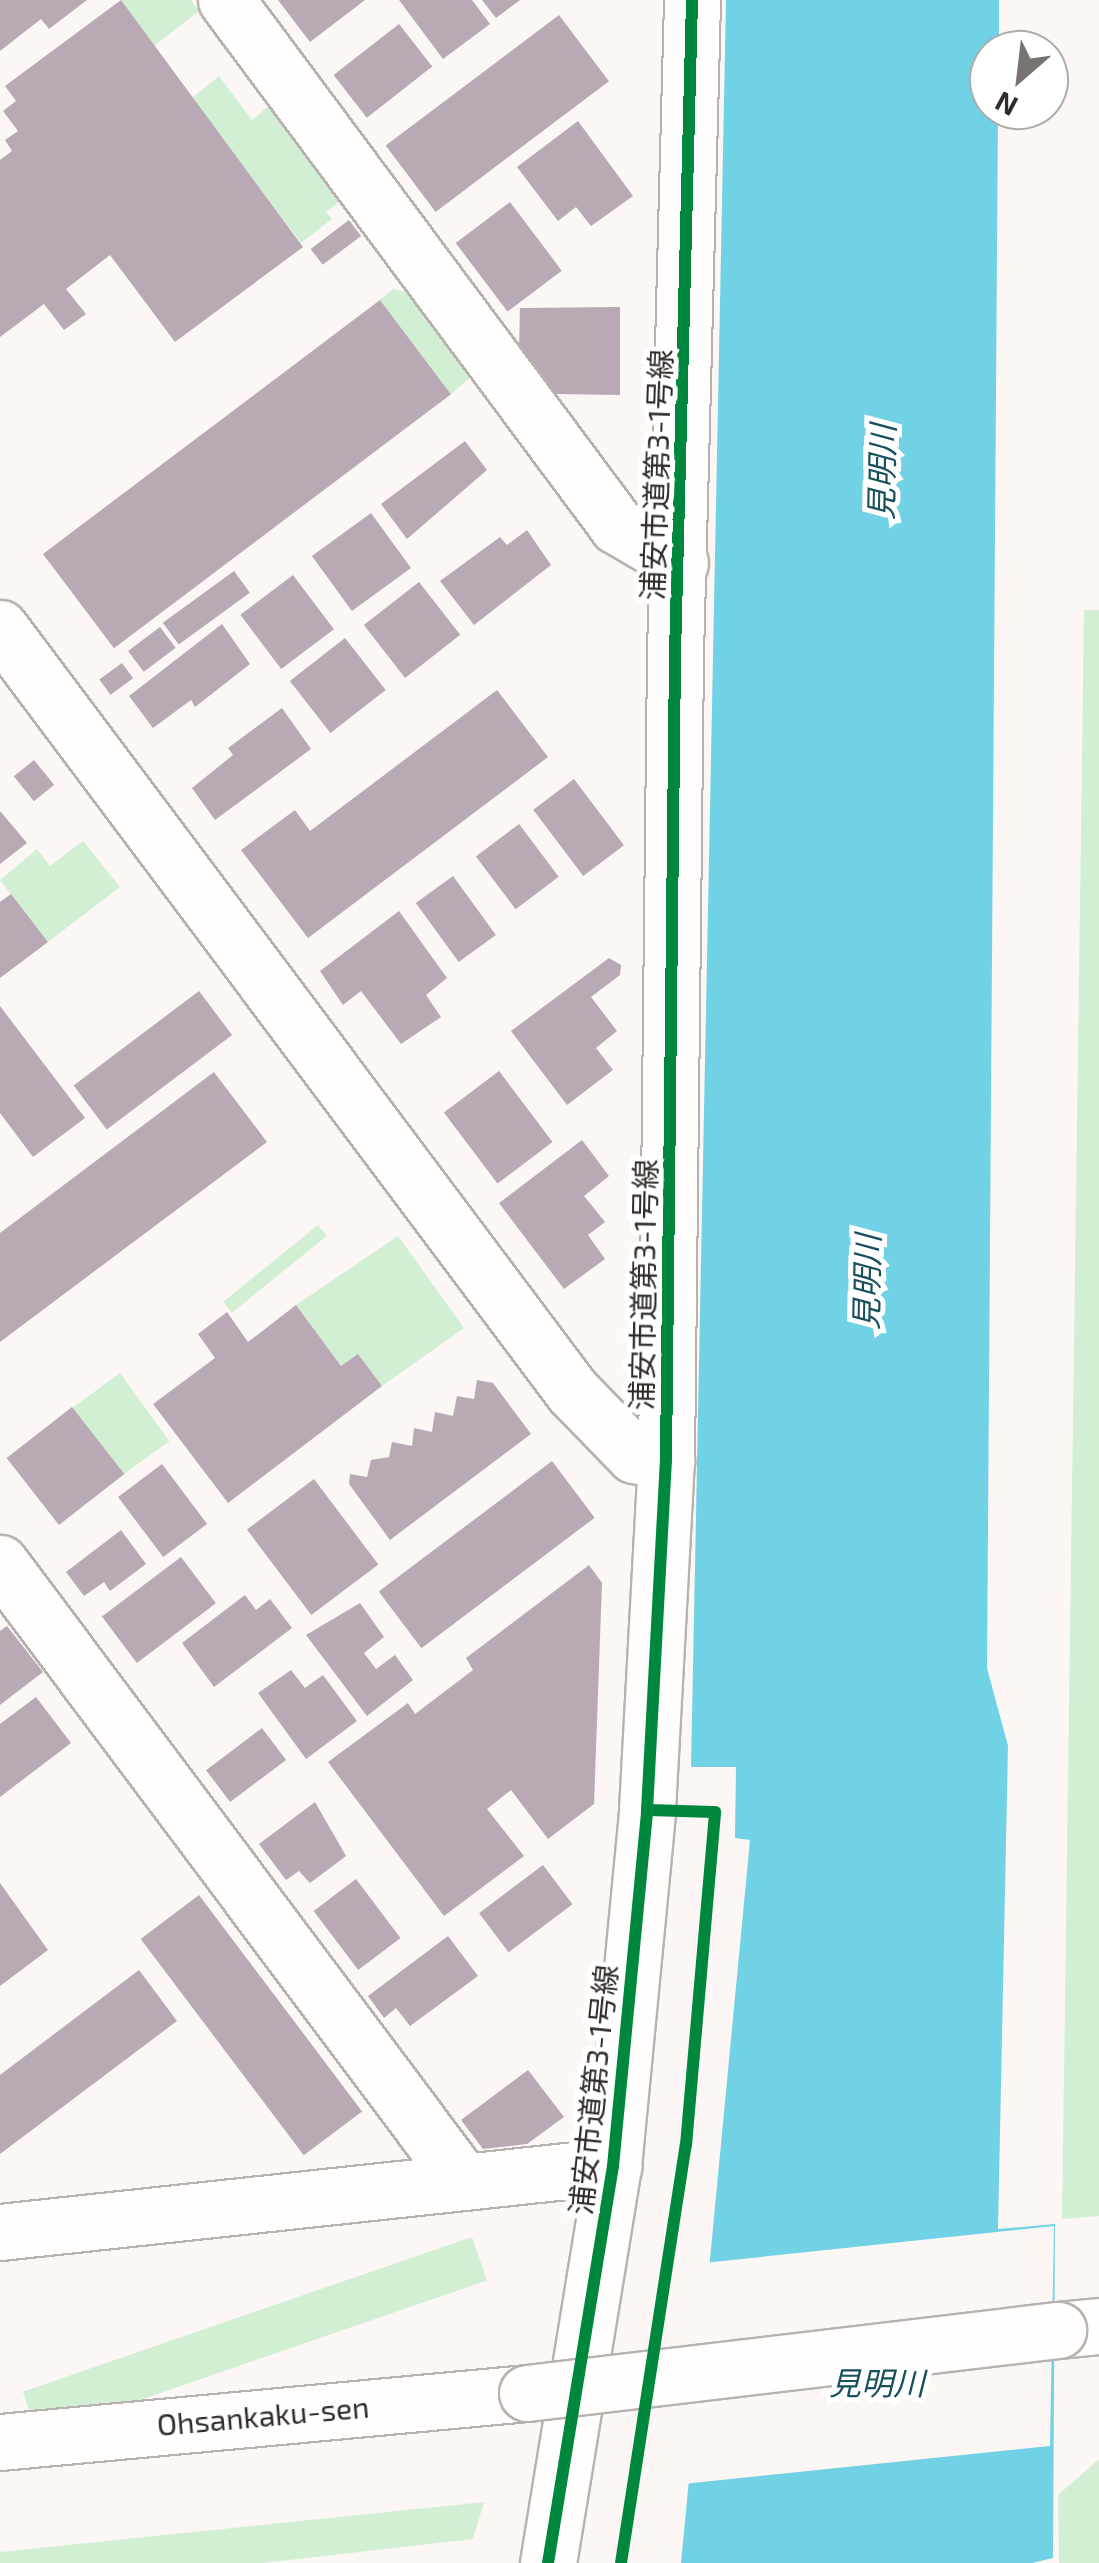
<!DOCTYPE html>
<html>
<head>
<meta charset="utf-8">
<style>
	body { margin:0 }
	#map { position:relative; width:1099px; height:2563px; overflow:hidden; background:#fcf7f4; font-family:"Exo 2","Noto Sans JP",sans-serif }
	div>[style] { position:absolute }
	.green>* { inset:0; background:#d2efd4; transform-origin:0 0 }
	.water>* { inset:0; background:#71d1e5 }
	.pier>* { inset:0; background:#fcf7f4 }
	.building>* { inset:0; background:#b8a9b4; transform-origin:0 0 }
	.roads { filter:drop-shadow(2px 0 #b7b2af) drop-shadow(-2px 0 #b7b2af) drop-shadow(0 2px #b7b2af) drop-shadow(0 -2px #b7b2af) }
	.minor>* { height:55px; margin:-27.5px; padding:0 27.5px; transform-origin:27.5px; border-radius:27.5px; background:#fffefd }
	.bridges { filter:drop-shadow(2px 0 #b7b2af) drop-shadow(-2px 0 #b7b2af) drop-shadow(0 2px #b7b2af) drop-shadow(0 -2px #b7b2af) }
	.minor-bridge>* { height:55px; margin:-27.5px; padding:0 27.5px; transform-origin:27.5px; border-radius:27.5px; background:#fffefd }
	.cycleway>* { height:12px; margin:-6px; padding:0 6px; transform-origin:6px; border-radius:6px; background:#00873e }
	span { translate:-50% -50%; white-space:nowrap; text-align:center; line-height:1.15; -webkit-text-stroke:10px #fff; paint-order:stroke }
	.street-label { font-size:30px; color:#312c29 }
	.water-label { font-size:32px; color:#18505c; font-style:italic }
	.north { position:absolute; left:969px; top:30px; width:100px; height:100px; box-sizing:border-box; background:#fff; border:2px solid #adaba9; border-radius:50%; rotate:208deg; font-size:28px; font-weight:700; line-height:40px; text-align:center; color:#312c29 }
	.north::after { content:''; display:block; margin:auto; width:35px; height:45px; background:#787370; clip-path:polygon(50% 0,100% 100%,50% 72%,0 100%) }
</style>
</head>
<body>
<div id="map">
	<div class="green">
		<div style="clip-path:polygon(121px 0,191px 0,199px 11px,154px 46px)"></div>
		<div style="clip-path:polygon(219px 76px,252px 120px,270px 105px,340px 201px,326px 212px,332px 219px,301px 243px,192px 98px)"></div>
		<div style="clip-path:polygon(393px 289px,407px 292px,470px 378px,451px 394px,380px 300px)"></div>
		<div style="clip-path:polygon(1084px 610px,1099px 610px,1099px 2216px,1062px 2219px)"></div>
		<div style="clip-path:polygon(83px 841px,120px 887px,48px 942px,0 880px,37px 849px,50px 866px)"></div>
		<div style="left:318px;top:1225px;width:14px;height:122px;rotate:51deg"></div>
		<div style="clip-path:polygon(398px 1236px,464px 1328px,382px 1386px,358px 1354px,341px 1366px,296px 1305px)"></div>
		<div style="left:120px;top:1373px;width:84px;height:59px;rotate:54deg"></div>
		<div style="left:472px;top:2237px;width:46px;height:475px;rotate:71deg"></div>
		<div style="clip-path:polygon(1099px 2459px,1099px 2563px,1059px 2563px,1058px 2495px)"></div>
		<div style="clip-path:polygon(484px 2502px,473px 2539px,263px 2563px,0 2563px,0 2552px)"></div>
	</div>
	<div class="water">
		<div style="clip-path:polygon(726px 0,999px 0,999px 50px,989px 50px,989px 110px,998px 110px,987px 1668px,1008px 1746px,998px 2229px,1055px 2224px,1053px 2558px,1032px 2563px,681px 2563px,750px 1840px,735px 1838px,736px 1767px,691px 1767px)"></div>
	</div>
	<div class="pier">
		<div style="clip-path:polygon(1054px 2226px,1050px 2446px,683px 2484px,704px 2263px)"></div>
	</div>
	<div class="building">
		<div style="clip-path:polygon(0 0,87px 0,49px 29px,41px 19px,0 51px)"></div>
		<div style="clip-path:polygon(121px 0,303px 247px,175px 342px,110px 255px,66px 289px,86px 314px,64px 330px,44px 304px,0 337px,0 160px,12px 151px,5px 140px,18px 131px,3px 111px,16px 101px,5px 86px)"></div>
		<div style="clip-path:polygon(278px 0,365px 0,310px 42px)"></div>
		<div style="clip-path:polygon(399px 0,472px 0,490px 24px,443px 59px)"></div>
		<div style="clip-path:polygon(482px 0,520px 0,496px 18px)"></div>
		<div style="left:559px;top:15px;width:83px;height:217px;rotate:53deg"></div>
		<div style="left:399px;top:24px;width:54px;height:83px;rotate:52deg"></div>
		<div style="clip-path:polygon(578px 121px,633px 196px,591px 226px,576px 207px,558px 221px,517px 167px)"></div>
		<div style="left:510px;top:202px;width:86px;height:68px;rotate:53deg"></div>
		<div style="left:349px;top:220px;width:20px;height:48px;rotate:53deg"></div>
		<div style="left:380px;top:300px;width:118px;height:422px;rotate:53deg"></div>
		<div style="clip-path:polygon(620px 307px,620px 395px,555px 394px,519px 349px,520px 308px)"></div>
		<div style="clip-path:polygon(465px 441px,487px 470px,407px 539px,381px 504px)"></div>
		<div style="left:371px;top:513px;width:68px;height:73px;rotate:54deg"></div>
		<div style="clip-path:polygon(527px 530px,551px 565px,474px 625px,440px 581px,500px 537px,507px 545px)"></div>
		<div style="left:234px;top:571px;width:27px;height:88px;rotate:54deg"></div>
		<div style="left:293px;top:575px;width:68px;height:66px;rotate:53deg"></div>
		<div style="left:419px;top:582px;width:67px;height:70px;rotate:52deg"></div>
		<div style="clip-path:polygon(222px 624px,250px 664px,195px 707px,191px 700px,153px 728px,129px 696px)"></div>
		<div style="left:160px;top:627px;width:26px;height:40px;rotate:53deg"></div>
		<div style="left:345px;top:638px;width:66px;height:70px;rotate:52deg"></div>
		<div style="left:122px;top:663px;width:19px;height:28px;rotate:54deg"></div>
		<div style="clip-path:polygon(497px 690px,548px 757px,308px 938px,241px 850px,295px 810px,310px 831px)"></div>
		<div style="clip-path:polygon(282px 708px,311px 749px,215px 820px,192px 788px,233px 755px,228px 748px)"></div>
		<div style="left:34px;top:760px;width:32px;height:26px;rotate:51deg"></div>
		<div style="left:574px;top:779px;width:83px;height:51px;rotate:53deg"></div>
		<div style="clip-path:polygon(0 811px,27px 843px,0 864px)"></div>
		<div style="left:519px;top:824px;width:66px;height:54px;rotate:53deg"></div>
		<div style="left:453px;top:876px;width:73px;height:46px;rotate:54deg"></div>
		<div style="clip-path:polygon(11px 894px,48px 942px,0 978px,0 902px)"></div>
		<div style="clip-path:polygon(399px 911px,447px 978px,426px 995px,441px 1017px,401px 1044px,361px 991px,343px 1005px,320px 971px)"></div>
		<div style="clip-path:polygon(609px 958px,621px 965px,620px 975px,591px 997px,617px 1031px,596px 1048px,613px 1070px,567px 1105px,511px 1031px)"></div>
		<div style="left:199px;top:991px;width:55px;height:157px;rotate:53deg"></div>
		<div style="clip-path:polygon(0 1006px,85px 1118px,33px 1157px,0 1113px)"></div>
		<div style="left:499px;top:1071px;width:89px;height:69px;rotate:53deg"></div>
		<div style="clip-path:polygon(214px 1072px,267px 1142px,0 1342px,0 1233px)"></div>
		<div style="clip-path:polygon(582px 1140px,609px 1176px,584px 1196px,605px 1222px,588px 1235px,605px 1259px,564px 1289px,499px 1203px)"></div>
		<div style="clip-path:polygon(296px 1305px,341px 1366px,358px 1354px,382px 1386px,228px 1503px,153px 1404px,215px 1358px,198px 1334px,227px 1312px,248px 1342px)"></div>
		<div style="clip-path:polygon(477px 1380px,493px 1383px,531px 1434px,390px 1540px,349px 1484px,350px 1474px,367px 1477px,371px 1460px,389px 1457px,392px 1442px,412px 1446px,414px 1428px,432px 1432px,435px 1412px,453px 1416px,457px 1396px,474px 1399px)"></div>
		<div style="left:72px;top:1407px;width:85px;height:83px;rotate:52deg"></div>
		<div style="left:552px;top:1461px;width:71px;height:217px;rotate:53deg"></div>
		<div style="left:162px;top:1464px;width:75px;height:55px;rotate:53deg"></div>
		<div style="left:314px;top:1479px;width:107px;height:84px;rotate:53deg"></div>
		<div style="clip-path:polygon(121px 1530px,146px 1564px,110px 1591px,104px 1582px,84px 1596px,66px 1572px)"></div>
		<div style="left:181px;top:1557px;width:58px;height:99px;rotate:53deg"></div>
		<div style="clip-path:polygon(589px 1565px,602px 1583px,594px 1804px,548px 1839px,511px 1790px,487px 1809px,524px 1856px,444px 1916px,328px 1762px,408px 1703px,415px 1714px,473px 1670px,466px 1658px)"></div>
		<div style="clip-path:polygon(245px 1595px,256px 1610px,270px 1599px,292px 1628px,214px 1687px,182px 1643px)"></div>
		<div style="clip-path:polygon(360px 1603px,384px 1637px,364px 1653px,376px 1669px,395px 1655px,413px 1680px,367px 1716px,306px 1635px)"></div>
		<div style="clip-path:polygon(7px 1626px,43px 1672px,0 1705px,0 1631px)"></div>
		<div style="clip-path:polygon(291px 1670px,305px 1688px,323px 1675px,357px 1721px,306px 1759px,258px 1693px)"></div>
		<div style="clip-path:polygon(36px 1697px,71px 1743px,0 1797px,0 1724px)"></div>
		<div style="left:262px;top:1728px;width:40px;height:70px;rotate:53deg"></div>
		<div style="clip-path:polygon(315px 1802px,346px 1856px,310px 1883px,299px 1871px,286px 1880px,259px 1844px)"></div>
		<div style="left:543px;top:1865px;width:49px;height:80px;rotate:53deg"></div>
		<div style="left:356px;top:1879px;width:74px;height:53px;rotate:53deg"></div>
		<div style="clip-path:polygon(0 1883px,48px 1950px,0 1986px)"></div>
		<div style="left:199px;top:1895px;width:271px;height:73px;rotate:53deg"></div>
		<div style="clip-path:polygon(448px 1936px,478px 1976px,410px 2026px,396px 2008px,384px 2018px,368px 1996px)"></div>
		<div style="clip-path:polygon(139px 1970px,177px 2021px,0 2154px,0 2075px)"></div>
		<div style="clip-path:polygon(528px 2070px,564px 2117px,527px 2144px,483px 2149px,461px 2120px)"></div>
	</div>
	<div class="roads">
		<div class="minor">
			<div style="left:226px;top:0;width:655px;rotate:53.37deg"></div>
			<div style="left:617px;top:526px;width:73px;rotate:30.4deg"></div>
			<div style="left:0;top:628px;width:954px;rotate:53.14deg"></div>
			<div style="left:572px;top:1391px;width:89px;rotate:45.9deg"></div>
			<div style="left:634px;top:1455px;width:33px;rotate:11deg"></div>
			<div style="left:0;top:1563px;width:771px;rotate:53.17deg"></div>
			<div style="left:0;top:2232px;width:617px;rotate:-6.15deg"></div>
			<div style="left:1058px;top:2330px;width:41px;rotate:-5.6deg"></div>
			<div style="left:0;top:2442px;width:529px;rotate:-5.31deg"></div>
			<div style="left:548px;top:2563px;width:402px;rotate:-80.7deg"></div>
			<div style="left:613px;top:2166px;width:358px;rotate:-84.5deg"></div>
			<div style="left:647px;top:1810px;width:350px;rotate:-86.9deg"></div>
			<div style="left:666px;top:1461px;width:807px;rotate:-89.36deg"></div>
			<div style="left:675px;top:654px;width:654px;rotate:-88.51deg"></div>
		</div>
	</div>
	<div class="bridges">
		<div class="minor-bridge">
			<div style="left:527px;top:2393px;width:535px;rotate:-6.77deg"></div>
		</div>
	</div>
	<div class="cycleway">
		<div style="left:548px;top:2563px;width:402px;rotate:-80.7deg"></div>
		<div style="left:613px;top:2166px;width:358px;rotate:-84.5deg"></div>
		<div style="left:647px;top:1810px;width:350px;rotate:-86.9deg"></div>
		<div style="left:666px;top:1461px;width:807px;rotate:-89.36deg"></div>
		<div style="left:675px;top:654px;width:654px;rotate:-88.51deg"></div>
		<div style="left:621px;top:2563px;width:423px;rotate:-81.2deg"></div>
		<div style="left:686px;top:2145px;width:334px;rotate:-85deg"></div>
		<div style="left:715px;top:1812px;width:68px;rotate:-178.3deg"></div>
	</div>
	<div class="street-label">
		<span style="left:656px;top:475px;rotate:-88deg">浦安市道第3-1号線</span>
		<span style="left:643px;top:1285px;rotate:-89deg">浦安市道第3-1号線</span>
		<span style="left:593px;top:2090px;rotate:-84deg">浦安市道第3-1号線</span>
		<span style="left:263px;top:2415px;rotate:-5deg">Ohsankaku-sen</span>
	</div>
	<div class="water-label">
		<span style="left:881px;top:472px;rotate:-89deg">見明川</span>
		<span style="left:866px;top:1282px;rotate:-89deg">見明川</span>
		<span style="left:877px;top:2382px">見明川</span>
	</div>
	<div class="north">N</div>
</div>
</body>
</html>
